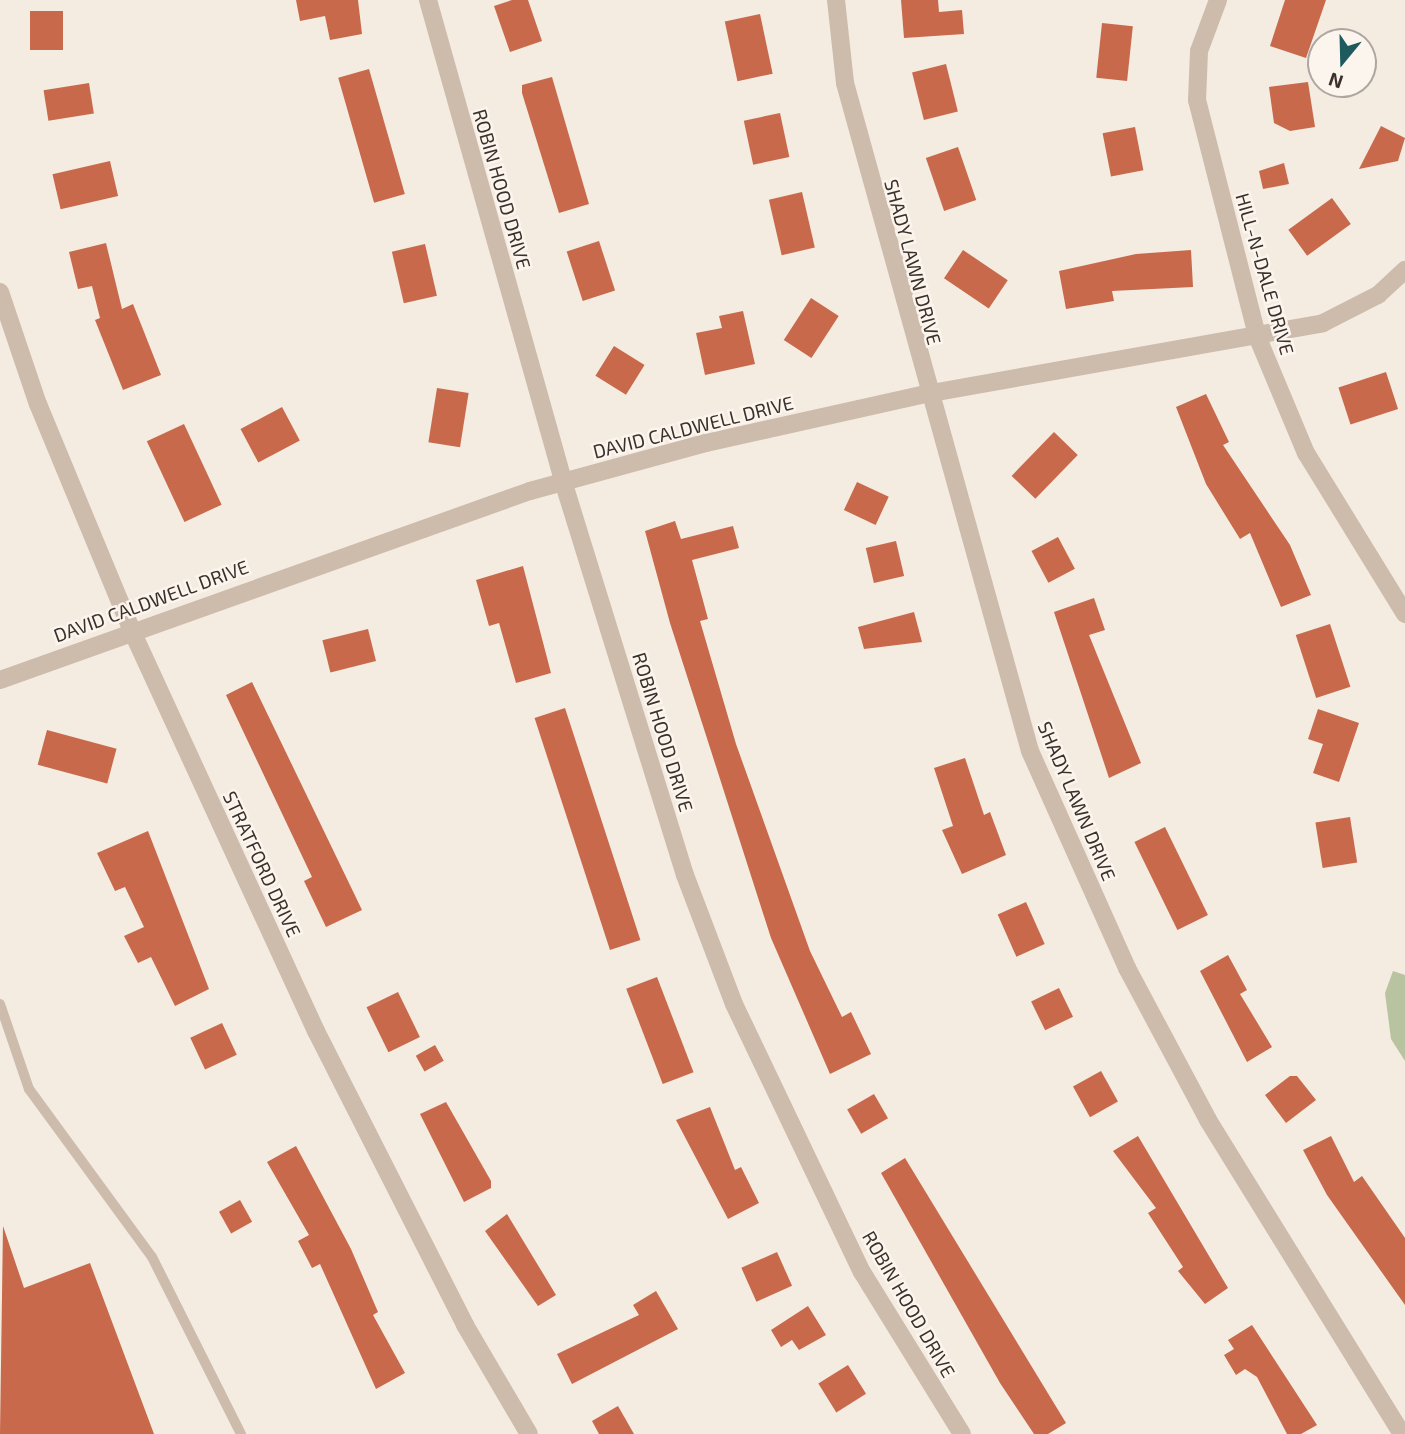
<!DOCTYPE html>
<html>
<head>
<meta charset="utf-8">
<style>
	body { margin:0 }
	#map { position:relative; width:1405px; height:1434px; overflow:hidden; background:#f4ebe1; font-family:"Exo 2",sans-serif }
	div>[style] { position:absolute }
	.green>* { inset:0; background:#b8c4a0 }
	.building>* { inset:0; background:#c8694b; transform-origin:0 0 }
	.lane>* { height:10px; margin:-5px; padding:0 5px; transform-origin:5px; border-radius:5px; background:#cdbbac }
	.street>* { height:18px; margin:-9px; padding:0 9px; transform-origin:9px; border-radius:9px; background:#cdbbac }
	span { translate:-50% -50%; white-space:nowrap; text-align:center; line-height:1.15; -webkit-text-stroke:5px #fbf5ee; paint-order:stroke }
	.street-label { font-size:19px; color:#3b302b }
	.north { position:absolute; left:1307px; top:28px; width:70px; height:70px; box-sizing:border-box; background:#fbf5ee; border:2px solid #aea6a0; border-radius:50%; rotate:199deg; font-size:19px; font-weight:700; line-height:28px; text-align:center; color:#3b302b }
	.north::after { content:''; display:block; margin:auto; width:24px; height:32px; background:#1f5a5e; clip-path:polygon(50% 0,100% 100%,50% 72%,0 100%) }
</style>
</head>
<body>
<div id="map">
	<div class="green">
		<div style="clip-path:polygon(1393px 971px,1405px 975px,1405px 1061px,1391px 1039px,1385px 993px)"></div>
	</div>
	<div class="building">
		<div style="clip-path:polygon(296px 0,358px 0,362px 34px,330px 40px,325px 16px,300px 21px)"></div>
		<div style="clip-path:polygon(512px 0,528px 0,542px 41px,510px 52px,494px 6px)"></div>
		<div style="clip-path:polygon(901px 0,938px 0,939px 12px,962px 10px,964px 34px,904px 38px)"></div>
		<div style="clip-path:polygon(1285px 0,1326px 0,1306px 58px,1270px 46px)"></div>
		<div style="left:30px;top:11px;width:33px;height:39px"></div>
		<div style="left:760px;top:14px;width:61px;height:36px;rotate:78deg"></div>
		<div style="left:1102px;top:23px;width:31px;height:55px;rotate:6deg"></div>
		<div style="left:946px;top:64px;width:49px;height:35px;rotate:76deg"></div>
		<div style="left:369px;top:69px;width:130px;height:32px;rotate:74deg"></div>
		<div style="clip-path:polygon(552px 77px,589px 204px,559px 213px,522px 93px,522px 85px)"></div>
		<div style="clip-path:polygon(1308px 82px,1315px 127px,1290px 131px,1274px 123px,1269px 87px)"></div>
		<div style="left:89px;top:83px;width:31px;height:46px;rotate:81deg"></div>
		<div style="left:780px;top:113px;width:45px;height:37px;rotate:78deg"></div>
		<div style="clip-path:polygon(1381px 126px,1405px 138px,1398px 161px,1359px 169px)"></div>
		<div style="left:1135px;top:127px;width:44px;height:33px;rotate:79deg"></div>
		<div style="left:958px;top:147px;width:56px;height:34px;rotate:71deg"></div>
		<div style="left:110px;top:161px;width:36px;height:59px;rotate:77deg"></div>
		<div style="clip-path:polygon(1284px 163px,1289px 184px,1263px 189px,1259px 171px)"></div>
		<div style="left:802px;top:192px;width:57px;height:34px;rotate:77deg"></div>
		<div style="left:1332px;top:198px;width:32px;height:54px;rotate:54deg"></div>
		<div style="left:599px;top:241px;width:52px;height:34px;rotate:72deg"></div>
		<div style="clip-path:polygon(106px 243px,122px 309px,133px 304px,161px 375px,123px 390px,95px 320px,100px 318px,92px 286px,78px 289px,69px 252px)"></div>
		<div style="left:425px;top:244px;width:53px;height:34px;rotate:77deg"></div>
		<div style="left:963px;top:250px;width:54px;height:34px;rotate:34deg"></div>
		<div style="clip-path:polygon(1191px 250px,1193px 287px,1112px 291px,1114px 301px,1066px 309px,1059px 271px,1136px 254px)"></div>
		<div style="left:811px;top:298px;width:33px;height:50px;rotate:33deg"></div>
		<div style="clip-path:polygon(743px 311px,755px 364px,705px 375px,696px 333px,722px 328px,719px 316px)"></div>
		<div style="left:614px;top:346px;width:36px;height:35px;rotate:32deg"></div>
		<div style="left:1386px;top:372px;width:39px;height:50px;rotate:72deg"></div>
		<div style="left:437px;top:388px;width:32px;height:55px;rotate:9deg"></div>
		<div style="clip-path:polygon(1206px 394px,1229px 442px,1223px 445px,1290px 545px,1311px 595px,1281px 607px,1250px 533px,1240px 539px,1206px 484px,1176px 407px)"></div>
		<div style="left:282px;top:407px;width:38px;height:47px;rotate:62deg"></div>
		<div style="left:184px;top:424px;width:89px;height:41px;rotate:65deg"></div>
		<div style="left:1054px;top:432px;width:33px;height:61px;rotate:44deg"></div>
		<div style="left:857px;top:482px;width:35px;height:31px;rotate:25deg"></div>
		<div style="clip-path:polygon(675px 521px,681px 539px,733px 526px,739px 548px,692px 560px,708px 619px,700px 621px,736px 744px,810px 951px,842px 1017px,851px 1012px,871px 1054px,830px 1074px,771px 938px,670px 623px,645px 531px)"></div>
		<div style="left:1058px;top:537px;width:36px;height:30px;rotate:62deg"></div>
		<div style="left:896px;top:541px;width:36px;height:31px;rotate:77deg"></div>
		<div style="clip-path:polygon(523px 566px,551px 673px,516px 683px,499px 623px,489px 626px,476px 580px)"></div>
		<div style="clip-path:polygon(1094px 598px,1105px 630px,1089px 635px,1141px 763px,1109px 778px,1054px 612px)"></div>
		<div style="clip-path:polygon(914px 612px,922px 642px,864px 649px,858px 627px)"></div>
		<div style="left:1330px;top:624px;width:66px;height:36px;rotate:72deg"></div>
		<div style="left:368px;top:629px;width:33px;height:47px;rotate:76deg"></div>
		<div style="clip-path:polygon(252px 682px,362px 910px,326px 927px,304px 881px,312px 877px,226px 695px)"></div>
		<div style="left:565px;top:708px;width:244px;height:32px;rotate:72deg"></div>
		<div style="clip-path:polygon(1318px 709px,1359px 723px,1339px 782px,1313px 773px,1323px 744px,1308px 739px)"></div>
		<div style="left:47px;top:730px;width:72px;height:36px;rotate:15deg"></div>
		<div style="clip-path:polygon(965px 758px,984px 815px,990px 812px,1006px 855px,962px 874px,942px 830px,953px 826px,934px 768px)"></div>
		<div style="left:1350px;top:817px;width:46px;height:35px;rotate:81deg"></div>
		<div style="left:1165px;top:827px;width:98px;height:34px;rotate:64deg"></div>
		<div style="clip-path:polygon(148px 831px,209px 989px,175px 1006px,151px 957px,138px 963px,124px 936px,144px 927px,125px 887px,115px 891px,97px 853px)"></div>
		<div style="left:1026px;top:902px;width:46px;height:31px;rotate:66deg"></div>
		<div style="clip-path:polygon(1228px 955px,1247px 990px,1240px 994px,1272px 1047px,1247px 1062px,1200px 971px)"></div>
		<div style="left:657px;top:977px;width:102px;height:33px;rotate:69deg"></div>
		<div style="left:1059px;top:988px;width:32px;height:31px;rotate:64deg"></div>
		<div style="left:398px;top:992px;width:50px;height:35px;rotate:64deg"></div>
		<div style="left:222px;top:1023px;width:35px;height:35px;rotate:65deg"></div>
		<div style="left:435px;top:1045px;width:18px;height:22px;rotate:61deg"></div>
		<div style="left:1101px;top:1071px;width:35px;height:32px;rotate:61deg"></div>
		<div style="clip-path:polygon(1290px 1076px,1297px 1076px,1316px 1100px,1286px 1123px,1265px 1095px)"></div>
		<div style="left:874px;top:1094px;width:28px;height:31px;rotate:60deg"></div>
		<div style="clip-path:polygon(446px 1102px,491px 1181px,491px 1188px,464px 1202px,420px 1114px)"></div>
		<div style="clip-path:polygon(710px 1107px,735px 1170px,741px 1167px,759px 1203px,728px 1219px,676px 1120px)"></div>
		<div style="clip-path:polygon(1138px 1136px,1228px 1288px,1205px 1304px,1178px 1271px,1183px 1267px,1148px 1213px,1156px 1208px,1113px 1151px)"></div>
		<div style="clip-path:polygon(1331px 1136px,1354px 1182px,1362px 1176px,1405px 1238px,1405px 1305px,1327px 1195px,1303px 1150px)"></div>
		<div style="clip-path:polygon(296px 1146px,351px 1249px,378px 1312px,373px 1315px,405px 1373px,376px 1389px,320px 1264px,312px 1268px,298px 1241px,309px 1235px,267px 1162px)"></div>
		<div style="clip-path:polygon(905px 1158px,1066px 1423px,1048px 1434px,1034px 1434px,1000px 1383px,881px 1173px)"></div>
		<div style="left:240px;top:1200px;width:25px;height:24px;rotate:61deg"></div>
		<div style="clip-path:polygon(507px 1214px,556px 1295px,538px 1306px,485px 1231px)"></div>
		<div style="clip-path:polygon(3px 1226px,24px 1288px,90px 1263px,154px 1434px,0 1434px)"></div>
		<div style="left:777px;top:1252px;width:37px;height:39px;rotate:66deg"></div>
		<div style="clip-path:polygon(656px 1291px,678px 1329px,572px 1384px,557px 1354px,639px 1315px,633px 1305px)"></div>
		<div style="clip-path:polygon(808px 1306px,826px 1335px,799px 1350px,792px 1340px,781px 1347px,771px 1330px)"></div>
		<div style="clip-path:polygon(1252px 1325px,1317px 1425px,1301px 1434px,1287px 1434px,1257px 1377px,1245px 1369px,1236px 1375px,1224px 1355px,1234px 1349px,1228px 1340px)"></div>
		<div style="left:848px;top:1365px;width:34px;height:35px;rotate:58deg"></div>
		<div style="clip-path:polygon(618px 1406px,634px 1434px,599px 1434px,592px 1421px)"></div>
	</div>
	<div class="lane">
		<div style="left:0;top:1004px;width:90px;rotate:71.2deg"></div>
		<div style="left:29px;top:1089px;width:208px;rotate:53.8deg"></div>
		<div style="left:152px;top:1257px;width:198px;rotate:63.3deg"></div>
	</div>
	<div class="street">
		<div style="left:428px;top:0;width:500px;rotate:74.3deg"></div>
		<div style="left:563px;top:481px;width:412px;rotate:72.8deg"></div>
		<div style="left:685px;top:875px;width:138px;rotate:69.2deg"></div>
		<div style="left:734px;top:1004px;width:297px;rotate:64.5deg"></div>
		<div style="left:862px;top:1272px;width:190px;rotate:58.3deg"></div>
		<div style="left:836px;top:0;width:83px;rotate:83.8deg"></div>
		<div style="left:845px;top:83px;width:693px;rotate:74.52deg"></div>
		<div style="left:1030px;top:751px;width:238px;rotate:65.9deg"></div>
		<div style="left:1127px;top:968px;width:172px;rotate:61.9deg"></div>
		<div style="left:1208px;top:1120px;width:369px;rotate:58.3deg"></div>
		<div style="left:1218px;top:0;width:54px;rotate:110.4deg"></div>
		<div style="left:1199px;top:51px;width:49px;rotate:92.3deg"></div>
		<div style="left:1197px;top:100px;width:244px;rotate:75.7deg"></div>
		<div style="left:1257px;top:336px;width:127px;rotate:67.3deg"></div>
		<div style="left:1306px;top:453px;width:189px;rotate:58.4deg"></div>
		<div style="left:0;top:292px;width:118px;rotate:71.3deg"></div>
		<div style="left:38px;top:404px;width:246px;rotate:67.5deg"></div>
		<div style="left:132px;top:631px;width:440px;rotate:65.3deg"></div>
		<div style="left:316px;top:1031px;width:330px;rotate:63.1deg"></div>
		<div style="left:465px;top:1325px;width:126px;rotate:59.6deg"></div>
		<div style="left:0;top:680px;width:563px;rotate:-19.63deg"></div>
		<div style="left:530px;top:491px;width:182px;rotate:-15.3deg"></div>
		<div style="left:706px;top:443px;width:225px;rotate:-12.6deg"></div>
		<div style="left:926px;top:394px;width:403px;rotate:-10.1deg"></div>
		<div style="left:1323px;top:323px;width:62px;rotate:-27deg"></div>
		<div style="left:1378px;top:295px;width:37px;rotate:-43deg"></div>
	</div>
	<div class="street-label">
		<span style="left:502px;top:189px;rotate:74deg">ROBIN HOOD DRIVE</span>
		<span style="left:913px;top:262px;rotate:75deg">SHADY LAWN DRIVE</span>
		<span style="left:1265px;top:274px;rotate:74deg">HILL-N-DALE DRIVE</span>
		<span style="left:693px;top:427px;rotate:-14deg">DAVID CALDWELL DRIVE</span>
		<span style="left:151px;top:601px;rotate:-20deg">DAVID CALDWELL DRIVE</span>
		<span style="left:663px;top:732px;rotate:73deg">ROBIN HOOD DRIVE</span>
		<span style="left:1077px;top:801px;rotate:67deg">SHADY LAWN DRIVE</span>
		<span style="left:262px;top:864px;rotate:65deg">STRATFORD DRIVE</span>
		<span style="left:909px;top:1304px;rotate:60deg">ROBIN HOOD DRIVE</span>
	</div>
	<div class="north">N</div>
</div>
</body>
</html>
